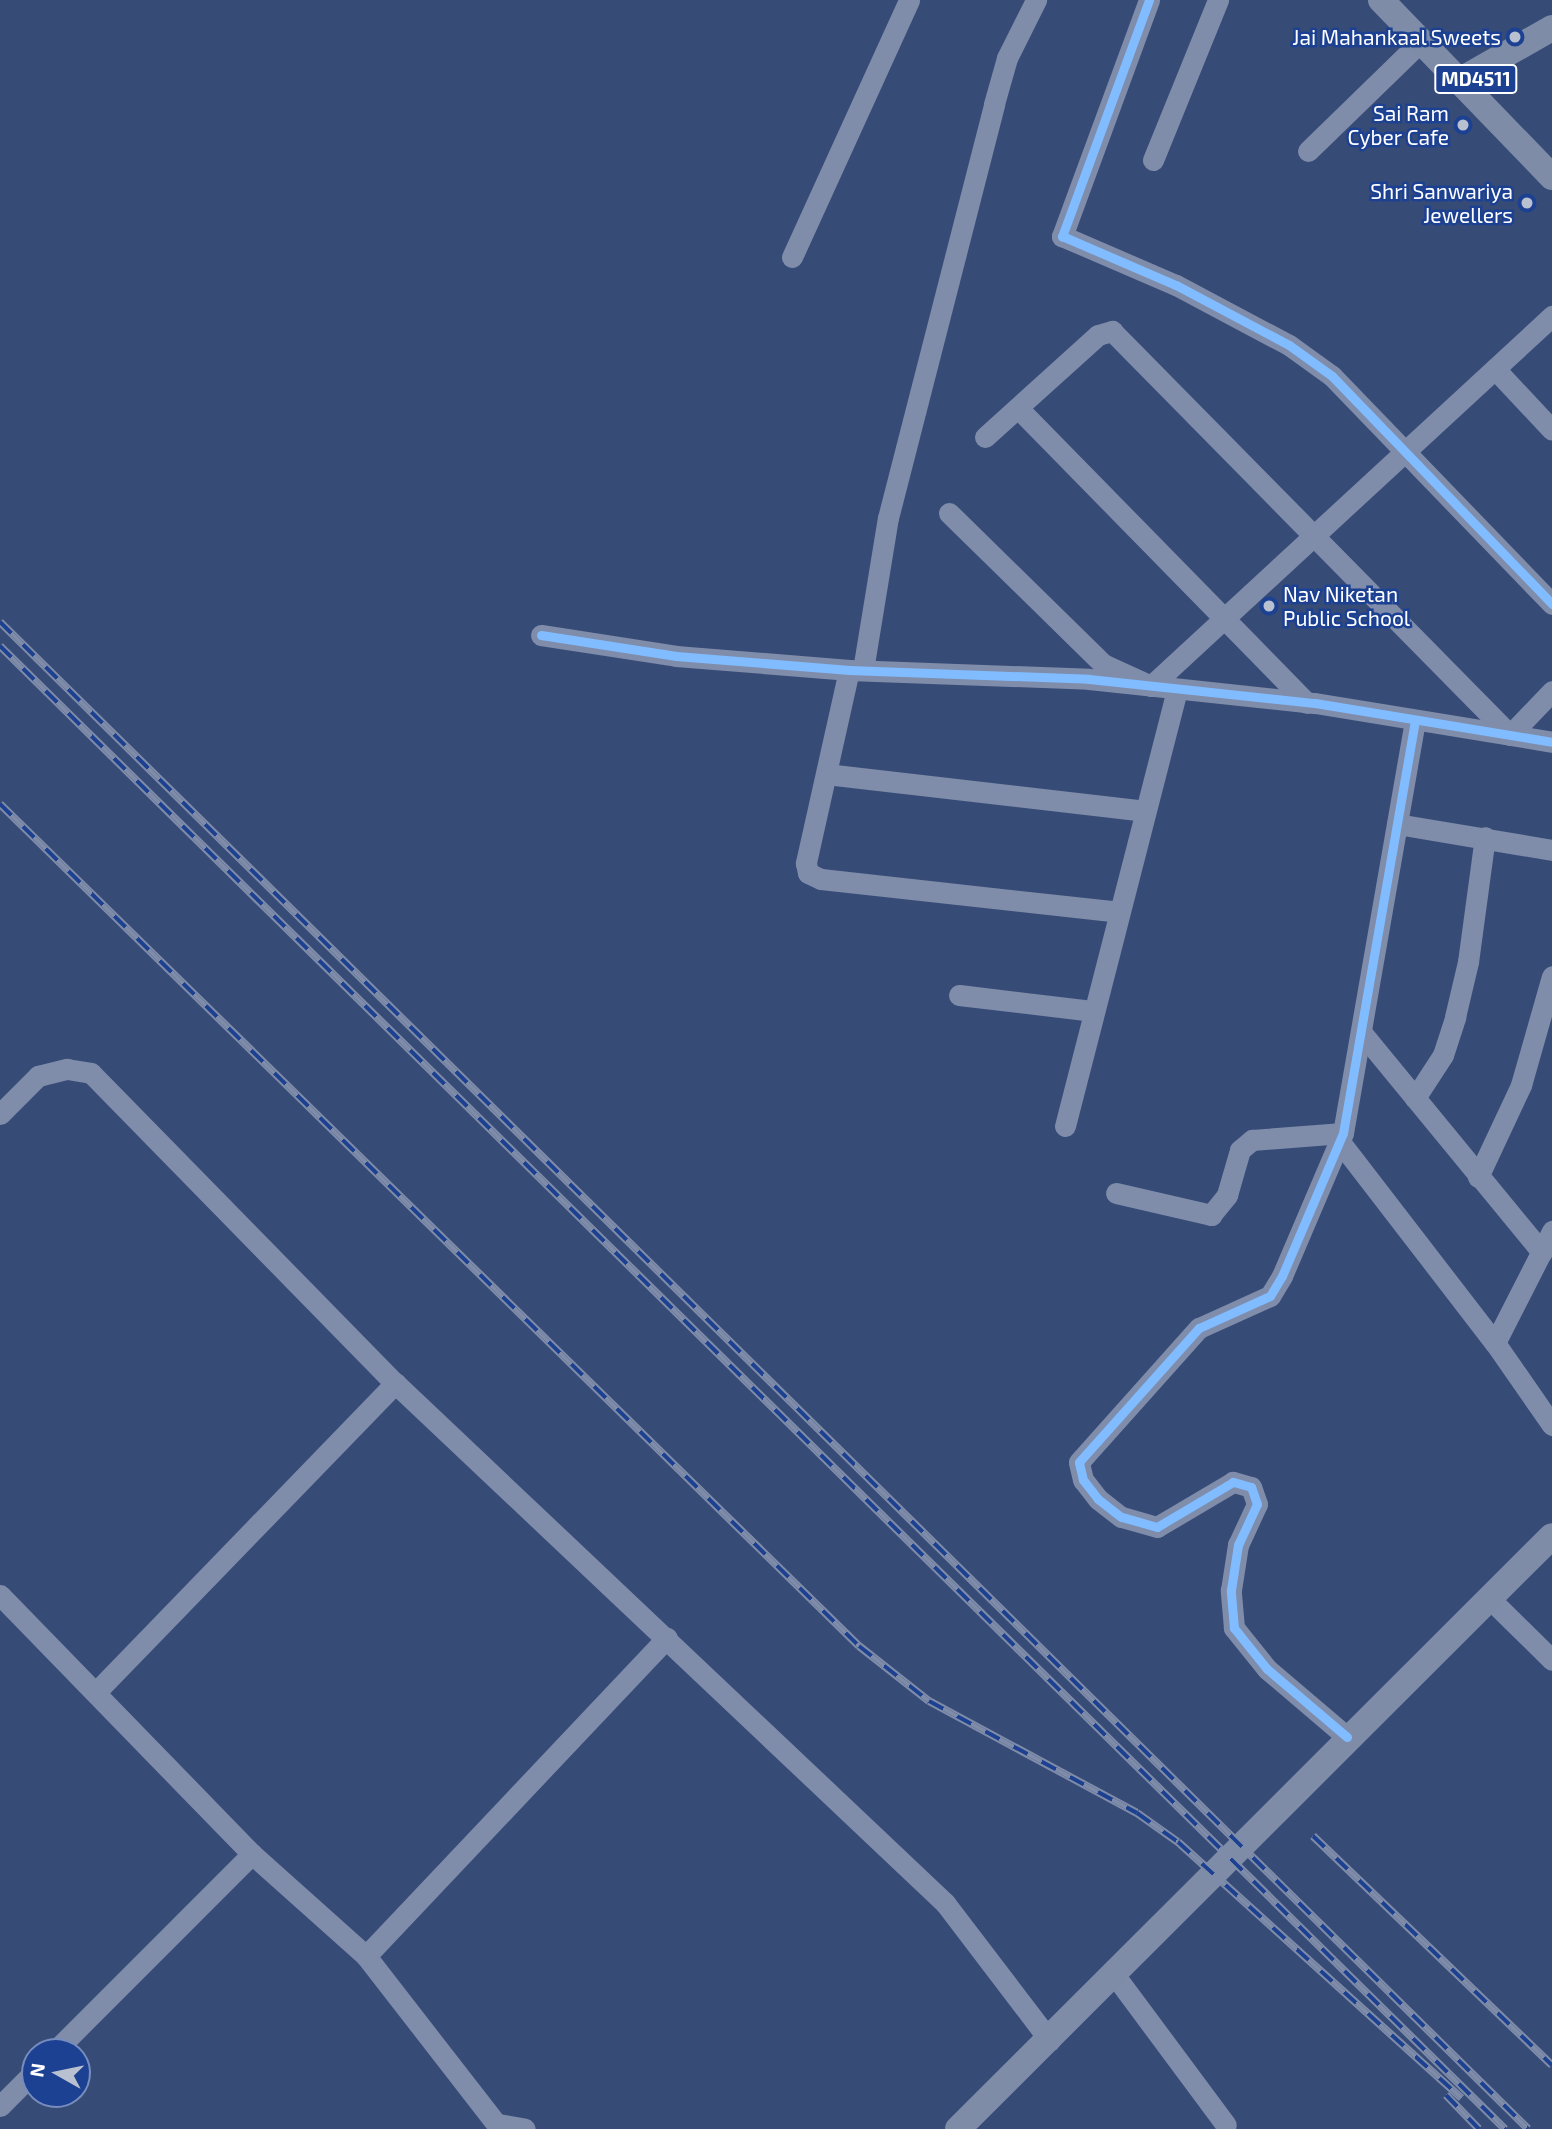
<!DOCTYPE html>
<html>
<head>
<meta charset="utf-8">
<style>
	body { margin:0 }
	#map { position:relative; width:1552px; height:2129px; overflow:hidden; background:#374b77; font-family:"Exo 2",sans-serif }
	div>[style] { position:absolute }
	.minor>* { height:21px; margin:-10.5px; padding:0 10.5px; transform-origin:10.5px; border-radius:10.5px; background:#7f8caa }
	.major>* { height:26px; margin:-13px; padding:0 13px; transform-origin:13px; border-radius:13px; background:#7e8ca8 }
	.rail>* { height:8px; margin-top:-4px; transform-origin:0; background:repeating-linear-gradient(90deg,#1c4192 0 16px,#7f8ca9 0 32px); box-sizing:border-box; border-block:2px solid #7f8ca9 }
	.cycleway>* { height:9px; margin:-4.5px; padding:0 4.5px; transform-origin:4.5px; border-radius:4.5px; background:#80bcff }
	.dots>* { width:19px; height:19px; translate:-50% -50%; box-sizing:border-box; border:4px solid #1c4192; border-radius:50% }
	span { translate:-50% -50%; white-space:nowrap; text-align:center; line-height:1.15; -webkit-text-stroke:5px #1c4192; paint-order:stroke }
	.shield-label span { padding:2px 5px; background:#1c4192; border:2px solid; border-radius:5px; -webkit-text-stroke-width:0 }
	.shield-label { font-size:19px; color:#fff; font-weight:700 }
	.poi-label { font-size:21px; color:#fff }
	.right { translate:-100% -50%; text-align:right }
	.left { translate:0 -50%; text-align:left }
	.north { position:absolute; left:21px; top:2038px; width:70px; height:70px; box-sizing:border-box; background:#1c4192; border:2px solid #778dbe; border-radius:50%; rotate:279deg; font-size:19px; font-weight:700; line-height:28px; text-align:center; color:#fff }
	.north::after { content:''; display:block; margin:auto; width:24px; height:32px; background:#b9c0cf; clip-path:polygon(50% 0,100% 100%,50% 72%,0 100%) }
</style>
</head>
<body>
<div id="map">
	<div class="minor">
		<div style="left:1149px;top:0;width:252px;rotate:110.2deg"></div>
		<div style="left:1062px;top:236px;width:124px;rotate:23.3deg"></div>
		<div style="left:1176px;top:285px;width:128px;rotate:28deg"></div>
		<div style="left:1289px;top:345px;width:53px;rotate:35.8deg"></div>
		<div style="left:1332px;top:376px;width:317px;rotate:46deg"></div>
		<div style="left:1308px;top:151px;width:158px;rotate:-44.2deg"></div>
		<div style="left:1153px;top:160px;width:173px;rotate:-67.9deg"></div>
		<div style="left:792px;top:257px;width:282px;rotate:-65.5deg"></div>
		<div style="left:1495px;top:369px;width:83px;rotate:46.9deg"></div>
		<div style="left:1018px;top:408px;width:413px;rotate:45.6deg"></div>
		<div style="left:985px;top:437px;width:152px;rotate:-42.1deg"></div>
		<div style="left:1098px;top:335px;width:15px;rotate:-16deg"></div>
		<div style="left:1112px;top:331px;width:567px;rotate:45.43deg"></div>
		<div style="left:1510px;top:735px;width:61px;rotate:-46.3deg"></div>
		<div style="left:949px;top:513px;width:216px;rotate:44.4deg"></div>
		<div style="left:1103px;top:664px;width:53px;rotate:24.6deg"></div>
		<div style="left:1151px;top:686px;width:546px;rotate:-42.7deg"></div>
		<div style="left:541px;top:635px;width:137px;rotate:8.8deg"></div>
		<div style="left:676px;top:656px;width:174px;rotate:4.6deg"></div>
		<div style="left:849px;top:670px;width:240px;rotate:2.1deg"></div>
		<div style="left:1089px;top:679px;width:227px;rotate:6.1deg"></div>
		<div style="left:1315px;top:703px;width:240px;rotate:9.3deg"></div>
		<div style="left:849px;top:670px;width:198px;rotate:102.6deg"></div>
		<div style="left:806px;top:863px;width:10px;rotate:79deg"></div>
		<div style="left:808px;top:873px;width:14px;rotate:25deg"></div>
		<div style="left:821px;top:879px;width:299px;rotate:6.3deg"></div>
		<div style="left:863px;top:670px;width:154px;rotate:-80.7deg"></div>
		<div style="left:888px;top:518px;width:427px;rotate:-75.6deg"></div>
		<div style="left:994px;top:104px;width:48px;rotate:-74.2deg"></div>
		<div style="left:1007px;top:58px;width:65px;rotate:-63.4deg"></div>
		<div style="left:826px;top:774px;width:320px;rotate:6.6deg"></div>
		<div style="left:1397px;top:824px;width:157px;rotate:9.5deg"></div>
		<div style="left:959px;top:995px;width:136px;rotate:6.8deg"></div>
		<div style="left:1361px;top:1032px;width:285px;rotate:50.6deg"></div>
		<div style="left:1415px;top:1098px;width:51px;rotate:-56.9deg"></div>
		<div style="left:1443px;top:1055px;width:40px;rotate:-72deg"></div>
		<div style="left:1455px;top:1017px;width:57px;rotate:-76.7deg"></div>
		<div style="left:1468px;top:962px;width:126px;rotate:-82.3deg"></div>
		<div style="left:0;top:1114px;width:54px;rotate:-45deg"></div>
		<div style="left:38px;top:1076px;width:30px;rotate:-14deg"></div>
		<div style="left:67px;top:1069px;width:24px;rotate:9deg"></div>
		<div style="left:91px;top:1073px;width:434px;rotate:45.6deg"></div>
		<div style="left:395px;top:1383px;width:757px;rotate:43.39deg"></div>
		<div style="left:945px;top:1903px;width:173px;rotate:52.7deg"></div>
		<div style="left:1065px;top:1126px;width:451px;rotate:-75.6deg"></div>
		<div style="left:1340px;top:1142px;width:254px;rotate:52.4deg"></div>
		<div style="left:1495px;top:1343px;width:100px;rotate:55.2deg"></div>
		<div style="left:1478px;top:1177px;width:102px;rotate:-64.9deg"></div>
		<div style="left:1521px;top:1085px;width:113px;rotate:-74.1deg"></div>
		<div style="left:1116px;top:1193px;width:98px;rotate:13deg"></div>
		<div style="left:1211px;top:1215px;width:26px;rotate:-51deg"></div>
		<div style="left:1227px;top:1195px;width:47px;rotate:-73.9deg"></div>
		<div style="left:1240px;top:1150px;width:16px;rotate:-40deg"></div>
		<div style="left:1252px;top:1140px;width:91px;rotate:-4.4deg"></div>
		<div style="left:1495px;top:1343px;width:126px;rotate:-63deg"></div>
		<div style="left:0;top:1595px;width:361px;rotate:45.8deg"></div>
		<div style="left:252px;top:1854px;width:153px;rotate:41.8deg"></div>
		<div style="left:366px;top:1956px;width:219px;rotate:52.2deg"></div>
		<div style="left:1489px;top:1598px;width:88px;rotate:44.5deg"></div>
		<div style="left:97px;top:1691px;width:429px;rotate:-45.9deg"></div>
		<div style="left:1347px;top:1737px;width:105px;rotate:-139.6deg"></div>
		<div style="left:1267px;top:1669px;width:53px;rotate:-128.8deg"></div>
		<div style="left:1234px;top:1628px;width:38px;rotate:-95deg"></div>
		<div style="left:1231px;top:1590px;width:46px;rotate:-81.2deg"></div>
		<div style="left:1238px;top:1545px;width:45px;rotate:-65.1deg"></div>
		<div style="left:1257px;top:1504px;width:18px;rotate:-109deg"></div>
		<div style="left:1251px;top:1487px;width:19px;rotate:-164deg"></div>
		<div style="left:1233px;top:1482px;width:88px;rotate:149.4deg"></div>
		<div style="left:1157px;top:1527px;width:37px;rotate:-164deg"></div>
		<div style="left:1121px;top:1517px;width:29px;rotate:-142deg"></div>
		<div style="left:1098px;top:1499px;width:24px;rotate:-128deg"></div>
		<div style="left:1083px;top:1480px;width:18px;rotate:-103deg"></div>
		<div style="left:1079px;top:1462px;width:180px;rotate:-48.2deg"></div>
		<div style="left:1199px;top:1328px;width:78px;rotate:-24.3deg"></div>
		<div style="left:1270px;top:1296px;width:23px;rotate:-59deg"></div>
		<div style="left:1282px;top:1276px;width:155px;rotate:-66.9deg"></div>
		<div style="left:1343px;top:1133px;width:419px;rotate:-80.1deg"></div>
		<div style="left:366px;top:1956px;width:438px;rotate:-46.6deg"></div>
		<div style="left:1116px;top:1977px;width:184px;rotate:53.4deg"></div>
		<div style="left:54px;top:2052px;width:280px;rotate:-45deg"></div>
		<div style="left:0;top:2106px;width:49px;rotate:-45deg"></div>
		<div style="left:498px;top:2124px;width:27px;rotate:10deg"></div>
	</div>
	<div class="major">
		<div style="left:1381px;top:0;width:246px;rotate:46deg"></div>
		<div style="left:1459px;top:81px;width:107px;rotate:-29.7deg"></div>
		<div style="left:958px;top:2129px;width:839px;rotate:-44.95deg"></div>
	</div>
	<div class="rail">
		<div style="left:0;top:622px;width:2146px;rotate:44.6deg"></div>
		<div style="left:0;top:646px;width:2113px;rotate:44.58deg"></div>
		<div style="left:0;top:804px;width:1203px;rotate:44.43deg"></div>
		<div style="left:859px;top:1646px;width:89px;rotate:38.2deg"></div>
		<div style="left:929px;top:1701px;width:236px;rotate:28.3deg"></div>
		<div style="left:1137px;top:1813px;width:50px;rotate:35.3deg"></div>
		<div style="left:1178px;top:1842px;width:382px;rotate:42.1deg"></div>
		<div style="left:1313px;top:1836px;width:331px;rotate:43.8deg"></div>
		<div style="left:1446px;top:2095px;width:47px;rotate:45.9deg"></div>
	</div>
	<div class="cycleway">
		<div style="left:1149px;top:0;width:252px;rotate:110.2deg"></div>
		<div style="left:1062px;top:236px;width:124px;rotate:23.3deg"></div>
		<div style="left:1176px;top:285px;width:128px;rotate:28deg"></div>
		<div style="left:1289px;top:345px;width:53px;rotate:35.8deg"></div>
		<div style="left:1332px;top:376px;width:317px;rotate:46deg"></div>
		<div style="left:541px;top:635px;width:137px;rotate:8.8deg"></div>
		<div style="left:676px;top:656px;width:174px;rotate:4.6deg"></div>
		<div style="left:849px;top:670px;width:240px;rotate:2.1deg"></div>
		<div style="left:1089px;top:679px;width:227px;rotate:6.1deg"></div>
		<div style="left:1315px;top:703px;width:240px;rotate:9.3deg"></div>
		<div style="left:1347px;top:1737px;width:105px;rotate:-139.6deg"></div>
		<div style="left:1267px;top:1669px;width:53px;rotate:-128.8deg"></div>
		<div style="left:1234px;top:1628px;width:38px;rotate:-95deg"></div>
		<div style="left:1231px;top:1590px;width:46px;rotate:-81.2deg"></div>
		<div style="left:1238px;top:1545px;width:45px;rotate:-65.1deg"></div>
		<div style="left:1257px;top:1504px;width:18px;rotate:-109deg"></div>
		<div style="left:1251px;top:1487px;width:19px;rotate:-164deg"></div>
		<div style="left:1233px;top:1482px;width:88px;rotate:149.4deg"></div>
		<div style="left:1157px;top:1527px;width:37px;rotate:-164deg"></div>
		<div style="left:1121px;top:1517px;width:29px;rotate:-142deg"></div>
		<div style="left:1098px;top:1499px;width:24px;rotate:-128deg"></div>
		<div style="left:1083px;top:1480px;width:18px;rotate:-103deg"></div>
		<div style="left:1079px;top:1462px;width:180px;rotate:-48.2deg"></div>
		<div style="left:1199px;top:1328px;width:78px;rotate:-24.3deg"></div>
		<div style="left:1270px;top:1296px;width:23px;rotate:-59deg"></div>
		<div style="left:1282px;top:1276px;width:155px;rotate:-66.9deg"></div>
		<div style="left:1343px;top:1133px;width:419px;rotate:-80.1deg"></div>
	</div>
	<div class="dots">
		<div style="left:1515px;top:37px;background:#b9c0cf"></div>
		<div style="left:1463px;top:125px;background:#b9c0cf"></div>
		<div style="left:1527px;top:203px;background:#b9c0cf"></div>
		<div style="left:1269px;top:606px;background:#b9c0cf"></div>
	</div>
	<div class="shield-label">
		<span style="left:1476px;top:79px">MD4511</span>
	</div>
	<div class="poi-label">
		<span class="right" style="left:1501px;top:37px">Jai Mahankaal Sweets</span>
		<span class="right" style="left:1449px;top:125px">Sai Ram<br>Cyber Cafe</span>
		<span class="right" style="left:1513px;top:203px">Shri Sanwariya<br>Jewellers</span>
		<span class="left" style="left:1283px;top:606px">Nav Niketan<br>Public School</span>
	</div>
	<div class="north">N</div>
</div>
</body>
</html>
